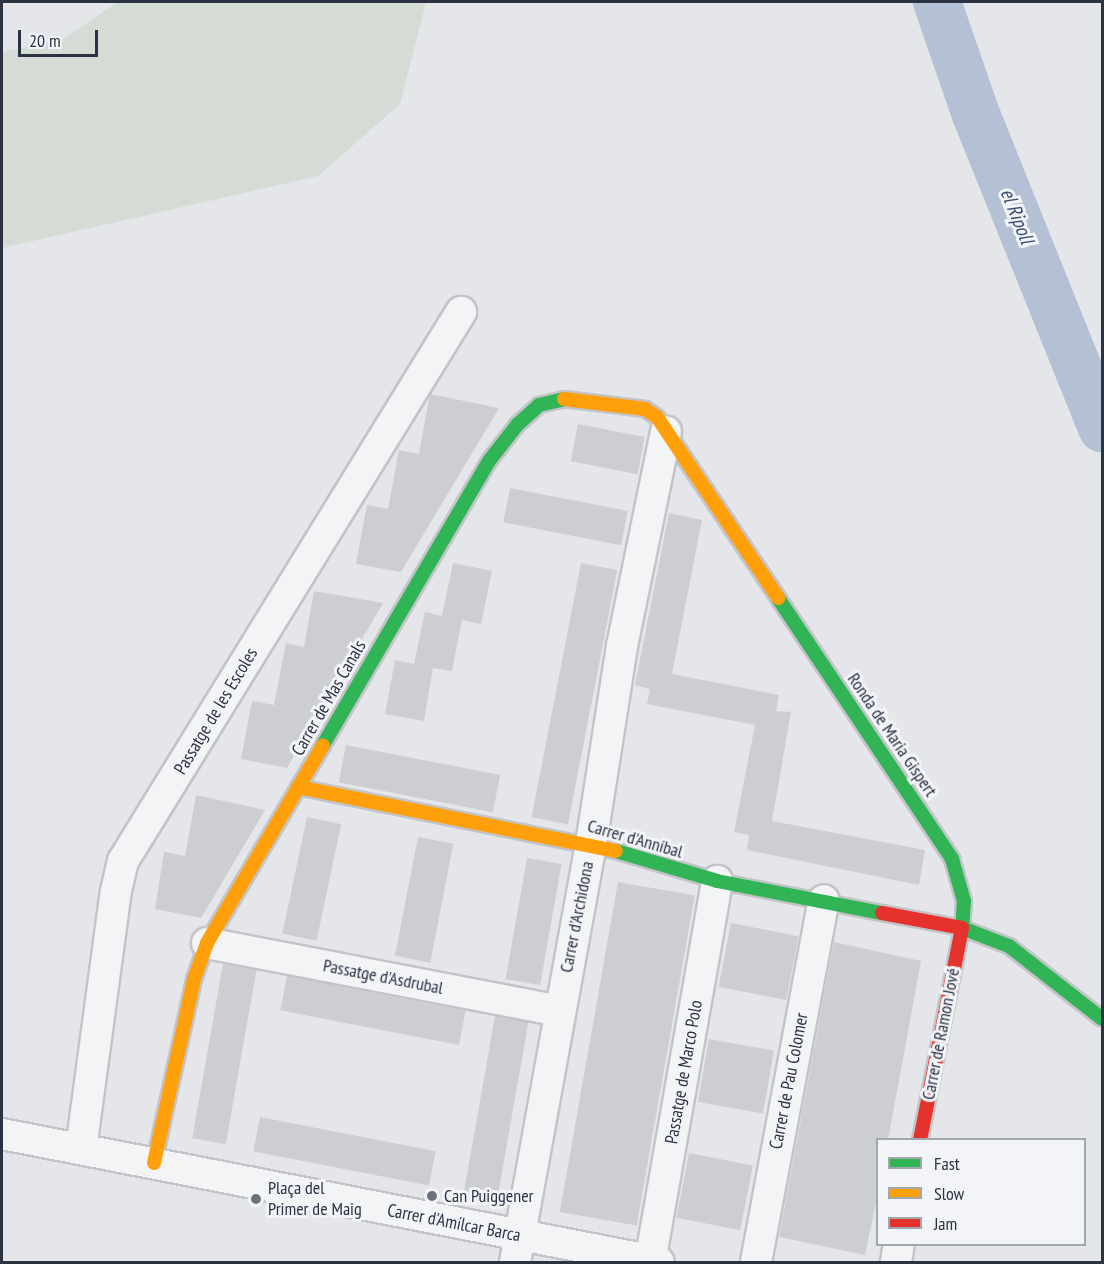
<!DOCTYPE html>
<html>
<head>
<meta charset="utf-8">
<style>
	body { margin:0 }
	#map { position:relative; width:1104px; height:1264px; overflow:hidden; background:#e4e6e9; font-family:"PT Sans Narrow",sans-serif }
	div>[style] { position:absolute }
	.green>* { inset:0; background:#d4dcd5 }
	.river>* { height:48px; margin:-24px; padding:0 24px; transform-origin:24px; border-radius:24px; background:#b4c0d3 }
	.building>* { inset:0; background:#ccced1; transform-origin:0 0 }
	.roads { filter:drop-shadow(2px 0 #c2c4c7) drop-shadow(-2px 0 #c2c4c7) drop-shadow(0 2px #c2c4c7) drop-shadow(0 -2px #c2c4c7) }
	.street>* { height:30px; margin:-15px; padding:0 15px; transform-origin:15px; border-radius:15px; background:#f3f4f6 }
	.fast>* { height:14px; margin:-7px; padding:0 7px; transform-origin:7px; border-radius:7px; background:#30b455 }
	.slow>* { height:14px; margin:-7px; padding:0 7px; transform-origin:7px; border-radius:7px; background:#ff9f0a }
	.jam>* { height:14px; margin:-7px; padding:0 7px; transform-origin:7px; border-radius:7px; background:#e5322d }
	.dots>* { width:16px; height:16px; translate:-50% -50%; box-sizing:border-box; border:3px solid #f2f4f8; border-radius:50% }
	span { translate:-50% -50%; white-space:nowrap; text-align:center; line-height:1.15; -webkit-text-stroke:6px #f2f4f8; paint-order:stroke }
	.street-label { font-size:18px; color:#2b3242 }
	.poi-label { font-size:18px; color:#2b3242 }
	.left { translate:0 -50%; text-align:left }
	.water-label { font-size:20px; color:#374d74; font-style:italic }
	.frame { position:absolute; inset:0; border:3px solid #2b3242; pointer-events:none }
	.legend { position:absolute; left:876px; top:1138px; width:210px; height:108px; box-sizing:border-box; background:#f2f4f8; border:2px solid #a2a6af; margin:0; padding:8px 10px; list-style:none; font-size:18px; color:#2b3242 }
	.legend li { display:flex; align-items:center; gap:12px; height:30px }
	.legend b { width:30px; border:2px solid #a2a6af }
	.scale { position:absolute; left:18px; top:30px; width:80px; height:27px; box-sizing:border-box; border:3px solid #2b3242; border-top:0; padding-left:8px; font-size:18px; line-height:21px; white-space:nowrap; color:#2b3242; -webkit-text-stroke:4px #f2f4f8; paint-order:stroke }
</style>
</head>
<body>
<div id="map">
	<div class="green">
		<div style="clip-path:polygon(118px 2px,426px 2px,400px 104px,318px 176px,2px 248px,2px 52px,62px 40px)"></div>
	</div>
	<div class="river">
		<div style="left:937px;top:2px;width:116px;rotate:70.9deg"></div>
		<div style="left:975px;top:112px;width:341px;rotate:68.1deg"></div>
	</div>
	<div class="building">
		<div style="clip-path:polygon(430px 394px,499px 408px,401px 572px,356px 564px,367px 505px,388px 509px,399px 450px,419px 454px)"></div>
		<div style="left:578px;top:424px;width:68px;height:38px;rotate:11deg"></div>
		<div style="left:510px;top:488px;width:120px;height:35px;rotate:11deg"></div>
		<div style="clip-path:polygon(669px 513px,702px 520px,672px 674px,779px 695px,776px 711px,791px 712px,772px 821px,925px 850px,919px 885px,747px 850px,749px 835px,734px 832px,755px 725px,647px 704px,650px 689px,635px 685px)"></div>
		<div style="clip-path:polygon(453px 563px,492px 571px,481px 624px,462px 620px,452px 671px,433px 668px,424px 721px,385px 714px,395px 660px,414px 664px,425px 612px,442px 616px)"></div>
		<div style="left:581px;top:563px;width:37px;height:259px;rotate:11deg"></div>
		<div style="clip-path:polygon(314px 591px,383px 603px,287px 768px,241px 759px,252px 701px,274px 705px,286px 643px,304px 647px)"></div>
		<div style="left:346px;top:745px;width:157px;height:38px;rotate:11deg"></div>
		<div style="clip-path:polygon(196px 795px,265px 810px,201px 918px,155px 909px,164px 852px,185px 856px)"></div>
		<div style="left:307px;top:817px;width:35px;height:119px;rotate:12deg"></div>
		<div style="left:418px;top:837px;width:36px;height:121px;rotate:11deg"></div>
		<div style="left:527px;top:858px;width:35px;height:123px;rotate:10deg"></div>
		<div style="left:618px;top:882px;width:78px;height:335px;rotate:10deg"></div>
		<div style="left:731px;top:923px;width:69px;height:65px;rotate:11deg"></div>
		<div style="clip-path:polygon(834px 942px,921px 961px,888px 1140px,878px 1140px,878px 1193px,865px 1255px,779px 1237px)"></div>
		<div style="left:223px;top:964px;width:34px;height:177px;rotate:10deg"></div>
		<div style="left:287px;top:976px;width:182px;height:35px;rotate:11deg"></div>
		<div style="left:495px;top:1016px;width:34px;height:180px;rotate:10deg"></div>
		<div style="left:709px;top:1039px;width:66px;height:64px;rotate:10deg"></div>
		<div style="left:260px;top:1117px;width:179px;height:35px;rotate:11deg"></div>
		<div style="left:689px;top:1153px;width:65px;height:66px;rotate:11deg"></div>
	</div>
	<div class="roads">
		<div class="street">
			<div style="left:207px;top:943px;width:359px;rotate:10.9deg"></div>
			<div style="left:2px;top:1134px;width:669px;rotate:11.02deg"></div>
			<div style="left:81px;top:1149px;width:260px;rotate:-82.3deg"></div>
			<div style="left:116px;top:891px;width:31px;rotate:-77deg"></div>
			<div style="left:123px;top:861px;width:645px;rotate:-58.38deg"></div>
			<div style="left:515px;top:1262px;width:425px;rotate:-79.7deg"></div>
			<div style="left:591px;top:844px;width:200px;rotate:-81.1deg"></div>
			<div style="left:622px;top:646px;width:219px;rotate:-78.4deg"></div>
			<div style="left:650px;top:1262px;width:387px;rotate:-80deg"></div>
			<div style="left:756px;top:1262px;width:368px;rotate:-79.4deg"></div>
			<div style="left:896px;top:1262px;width:18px;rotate:-81deg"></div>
		</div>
		<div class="fast">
			<div style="left:778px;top:598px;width:314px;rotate:56.3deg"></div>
			<div style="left:952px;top:859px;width:44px;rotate:74.1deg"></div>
			<div style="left:964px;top:901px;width:27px;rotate:94deg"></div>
			<div style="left:962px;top:928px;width:50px;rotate:21deg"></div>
			<div style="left:1009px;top:946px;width:118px;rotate:38.1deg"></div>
			<div style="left:323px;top:745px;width:329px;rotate:-59.7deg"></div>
			<div style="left:489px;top:461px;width:46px;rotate:-52.1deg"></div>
			<div style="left:517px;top:425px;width:30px;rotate:-42deg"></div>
			<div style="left:539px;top:405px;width:26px;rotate:-13deg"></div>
			<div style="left:616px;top:851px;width:105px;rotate:16.5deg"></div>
			<div style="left:717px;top:881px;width:168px;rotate:11deg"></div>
		</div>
		<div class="slow">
			<div style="left:564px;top:399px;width:82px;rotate:7deg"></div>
			<div style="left:645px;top:409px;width:14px;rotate:34deg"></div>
			<div style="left:657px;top:417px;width:218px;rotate:56.2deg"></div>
			<div style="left:298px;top:787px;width:324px;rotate:11.4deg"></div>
			<div style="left:154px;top:1163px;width:188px;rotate:-77.7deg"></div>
			<div style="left:194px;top:979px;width:38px;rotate:-70deg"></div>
			<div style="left:207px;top:943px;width:229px;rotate:-59.6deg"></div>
		</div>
		<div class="jam">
			<div style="left:882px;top:913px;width:81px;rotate:10.6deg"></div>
			<div style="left:962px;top:928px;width:216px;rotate:101.2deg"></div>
		</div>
	</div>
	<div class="dots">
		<div style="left:432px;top:1196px;background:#6c717c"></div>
		<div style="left:256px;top:1199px;background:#6c717c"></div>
	</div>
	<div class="street-label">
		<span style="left:329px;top:698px;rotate:-60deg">Carrer de Mas Canals</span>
		<span style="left:216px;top:711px;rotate:-59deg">Passatge de les Escoles</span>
		<span style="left:892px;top:735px;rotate:56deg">Ronda de Maria Gispert</span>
		<span style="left:635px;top:839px;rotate:16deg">Carrer d'Anníbal</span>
		<span style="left:577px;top:917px;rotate:-79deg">Carrer d'Archidona</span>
		<span style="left:383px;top:977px;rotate:11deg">Passatge d'Asdrubal</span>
		<span style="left:941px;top:1034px;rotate:-79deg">Carrer de Ramon Jové</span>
		<span style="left:684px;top:1072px;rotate:-80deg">Passatge de Marco Polo</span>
		<span style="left:789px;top:1081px;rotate:-79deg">Carrer de Pau Colomer</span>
		<span style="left:454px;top:1223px;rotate:11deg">Carrer d'Amílcar Barca</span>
	</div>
	<div class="poi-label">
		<span class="left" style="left:268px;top:1199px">Plaça del<br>Primer de Maig</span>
		<span class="left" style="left:444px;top:1196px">Can Puiggener</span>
	</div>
	<div class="water-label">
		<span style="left:1017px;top:216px;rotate:68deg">el Ripoll</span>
	</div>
	<div class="frame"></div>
	<ul class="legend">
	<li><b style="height:8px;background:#30b455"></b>Fast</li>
	<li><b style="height:8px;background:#ff9f0a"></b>Slow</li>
	<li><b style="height:8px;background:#e5322d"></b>Jam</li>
	</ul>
	<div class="scale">20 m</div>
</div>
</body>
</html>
